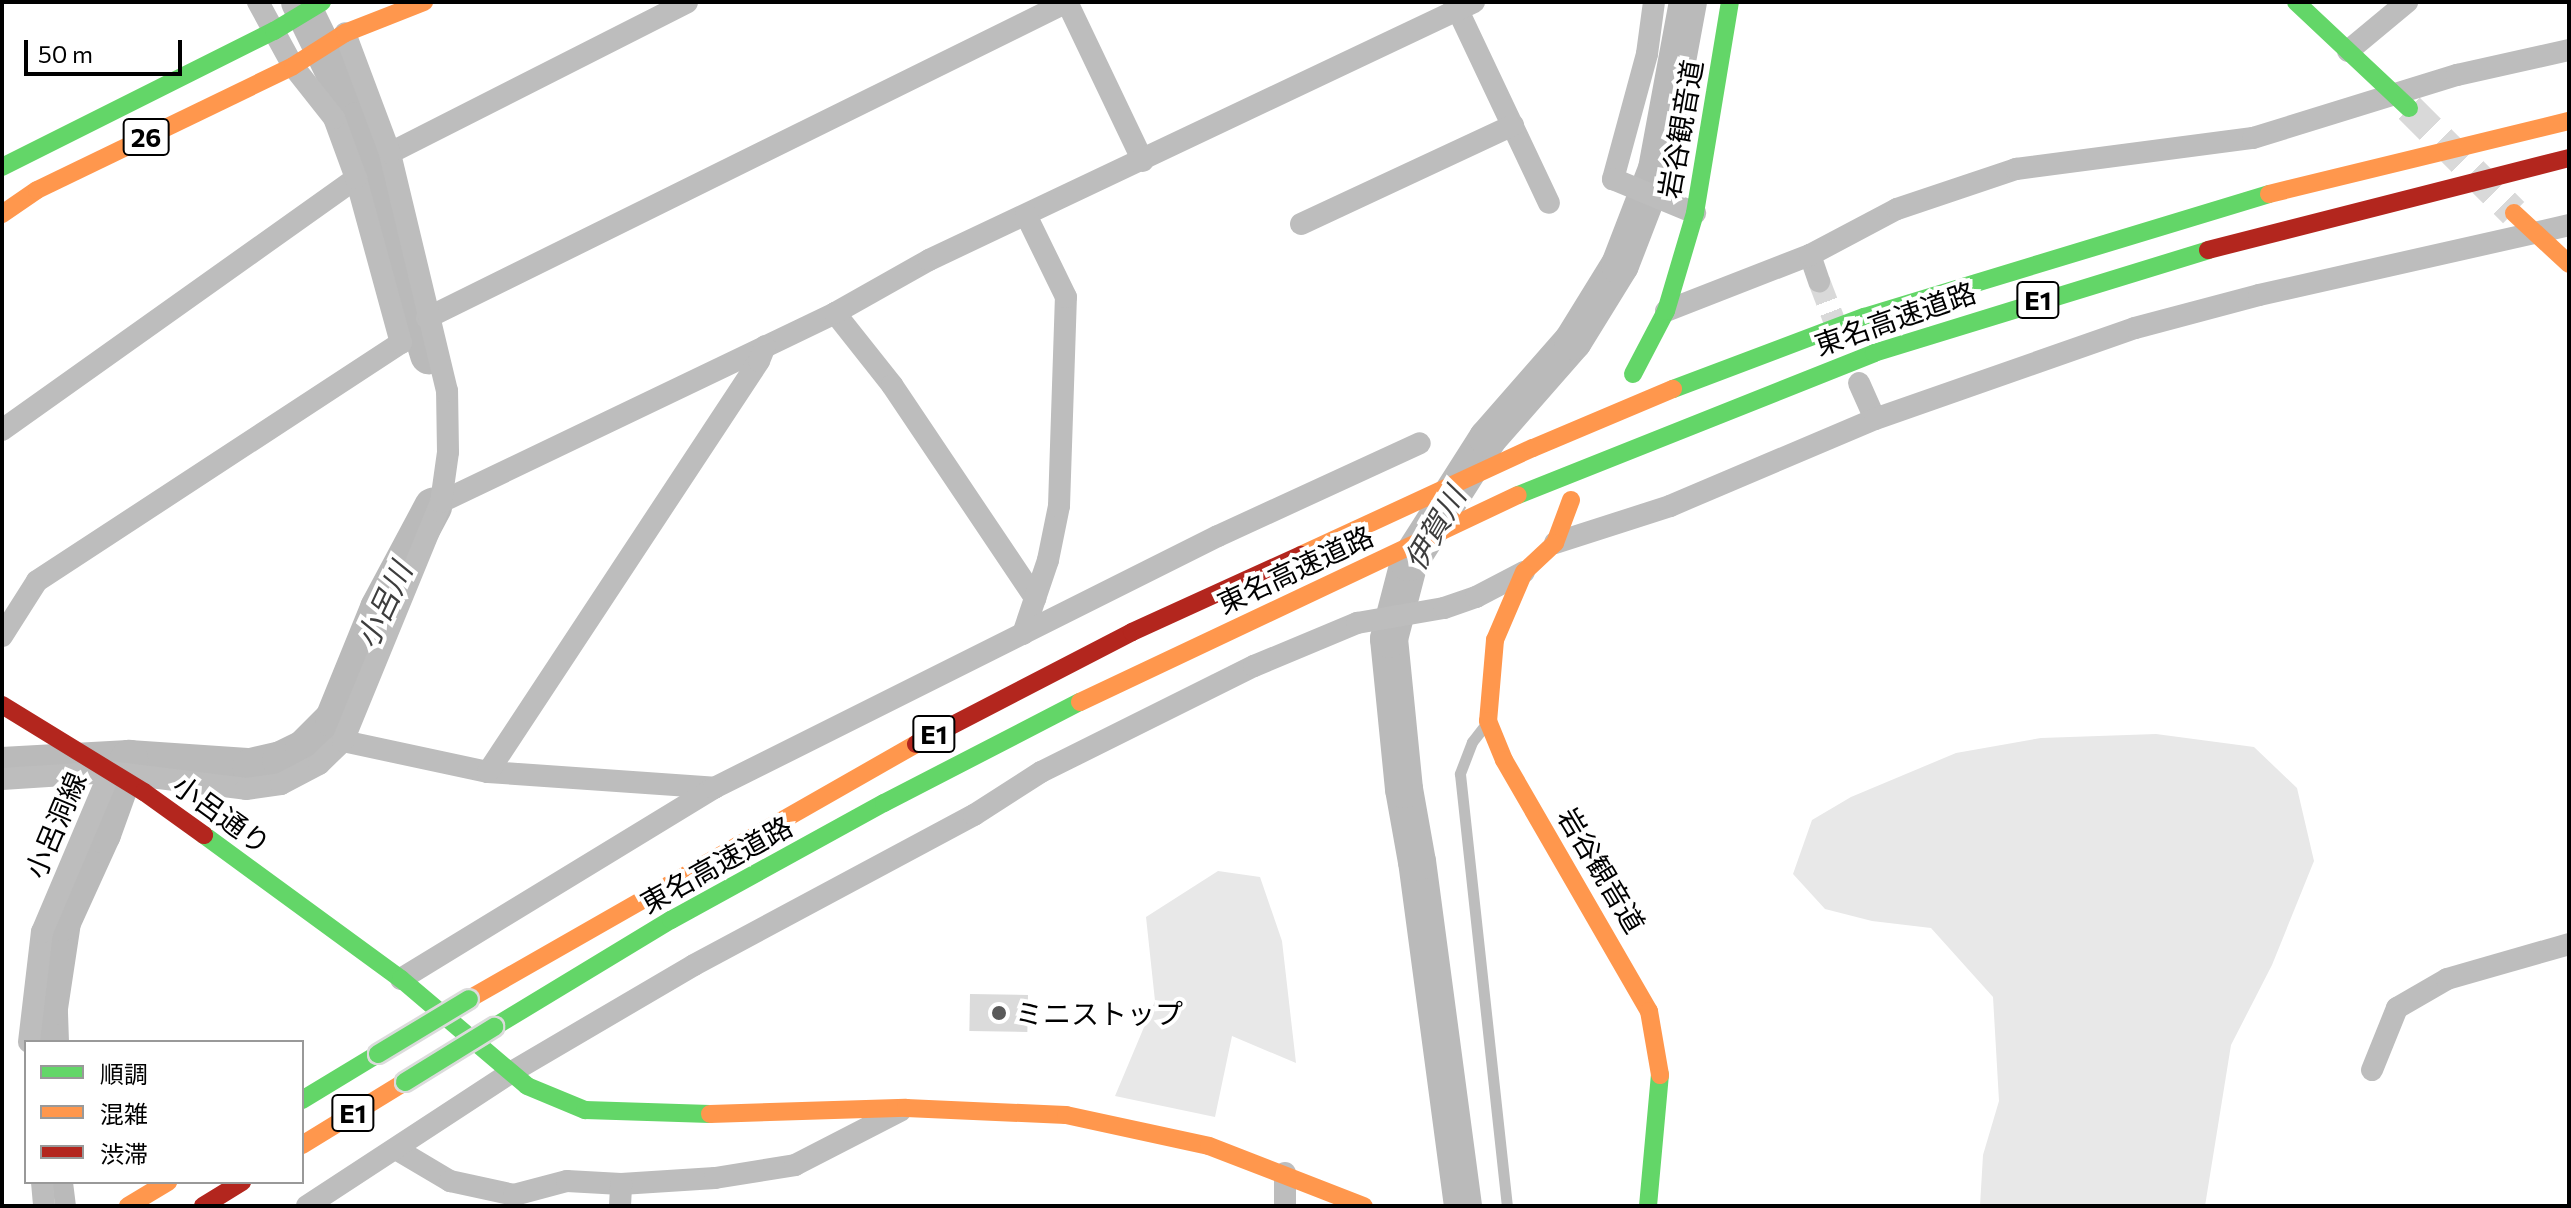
<!DOCTYPE html>
<html>
<head>
<meta charset="utf-8">
<style>
	body { margin:0 }
	#map { position:relative; width:2571px; height:1208px; overflow:hidden; background:#fff; font-family:Commissioner,"Noto Sans JP",sans-serif }
	div>[style] { position:absolute }
	.green>* { inset:0; background:#e8e8e8 }
	.water>* { inset:0; background:#bababa }
	.river>* { height:38px; margin:-19px; padding:0 19px; transform-origin:19px; border-radius:19px; background:#bababa }
	.building>* { inset:0; background:#dbdbdb; transform-origin:0 0 }
	.street-tunnel>* { height:22px; margin-top:-11px; transform-origin:0; background:repeating-linear-gradient(90deg,#d9d9d9 0 22px,transparent 0 33px) }
	.secondary-tunnel>* { height:30px; margin-top:-15px; transform-origin:0; background:repeating-linear-gradient(90deg,#d9d9d9 0 30px,transparent 0 45px) }
	.lane>* { height:11px; margin:-5.5px; padding:0 5.5px; transform-origin:5.5px; border-radius:5.5px; background:#bdbdbd }
	.street>* { height:22px; margin:-11px; padding:0 11px; transform-origin:11px; border-radius:11px; background:#bdbdbd }
	.fast>* { height:18px; margin:-9px; padding:0 9px; transform-origin:9px; border-radius:9px; background:#63d668 }
	.slow>* { height:18px; margin:-9px; padding:0 9px; transform-origin:9px; border-radius:9px; background:#ff974d }
	.jam>* { height:18px; margin:-9px; padding:0 9px; transform-origin:9px; border-radius:9px; background:#b3261e }
	.bridges { filter:drop-shadow(2px 0 #dbdbdb) drop-shadow(-2px 0 #dbdbdb) drop-shadow(0 2px #dbdbdb) drop-shadow(0 -2px #dbdbdb) }
	.fast-bridge>* { height:18px; margin:-9px; padding:0 9px; transform-origin:9px; border-radius:9px; background:#63d668 }
	.dots>* { width:22px; height:22px; translate:-50% -50%; box-sizing:border-box; border:4px solid #fff; border-radius:50% }
	span { translate:-50% -50%; white-space:nowrap; text-align:center; line-height:1.15; -webkit-text-stroke:8px #fff; paint-order:stroke }
	.shield-label span { padding:2px 6px; background:#fff; border:2px solid; border-radius:6px; -webkit-text-stroke-width:0 }
	.shield-label { font-size:26px; color:#000; font-weight:700 }
	.street-label { font-size:28px; color:#000 }
	.poi-label { font-size:28px; color:#000 }
	.left { translate:0 -50%; text-align:left }
	.water-label { font-size:30px; color:#3d3d3d; font-style:italic }
	.frame { position:absolute; inset:0; border:4px solid #000; pointer-events:none }
	.legend { position:absolute; left:24px; top:1040px; width:280px; height:144px; box-sizing:border-box; background:#fff; border:2px solid #999; margin:0; padding:10px 14px; list-style:none; font-size:24px; color:#000 }
	.legend li { display:flex; align-items:center; gap:16px; height:40px }
	.legend b { width:40px; border:2px solid #999 }
	.scale { position:absolute; left:24px; top:40px; width:158px; height:36px; box-sizing:border-box; border:4px solid #000; border-top:0; padding-left:10px; font-size:24px; line-height:28px; white-space:nowrap; color:#000; -webkit-text-stroke:6px #fff; paint-order:stroke }
</style>
</head>
<body>
<div id="map">
	<div class="green">
		<div style="clip-path:polygon(2156px 734px,2254px 747px,2297px 788px,2314px 861px,2272px 965px,2231px 1045px,2205px 1206px,1980px 1206px,1983px 1155px,1999px 1101px,1993px 997px,1931px 928px,1872px 921px,1825px 909px,1793px 874px,1812px 820px,1851px 797px,1956px 753px,2041px 738px)"></div>
		<div style="clip-path:polygon(1218px 871px,1260px 877px,1282px 941px,1296px 1063px,1232px 1036px,1215px 1117px,1115px 1096px,1155px 1001px,1146px 917px)"></div>
	</div>
	<div class="water">
		<div style="clip-path:polygon(52px 1182px,73px 1182px,76px 1206px,55px 1206px)"></div>
	</div>
	<div class="river">
		<div style="left:300px;top:2px;width:132px;rotate:64deg"></div>
		<div style="left:358px;top:121px;width:245px;rotate:73.1deg"></div>
		<div style="left:2px;top:766px;width:127px;rotate:-3.2deg"></div>
		<div style="left:129px;top:759px;width:122px;rotate:3.8deg"></div>
		<div style="left:251px;top:767px;width:31px;rotate:-13deg"></div>
		<div style="left:281px;top:760px;width:25px;rotate:-26deg"></div>
		<div style="left:304px;top:749px;width:42px;rotate:-45deg"></div>
		<div style="left:334px;top:719px;width:120px;rotate:-67.9deg"></div>
		<div style="left:379px;top:608px;width:115px;rotate:-61.9deg"></div>
		<div style="left:50px;top:1042px;width:34px;rotate:-92deg"></div>
		<div style="left:49px;top:1008px;width:87px;rotate:-81.4deg"></div>
		<div style="left:62px;top:922px;width:97px;rotate:-65.6deg"></div>
		<div style="left:102px;top:834px;width:80px;rotate:-70.2deg"></div>
		<div style="left:1463px;top:1206px;width:347px;rotate:-97.6deg"></div>
		<div style="left:1417px;top:862px;width:74px;rotate:-100.1deg"></div>
		<div style="left:1404px;top:789px;width:151px;rotate:-95.7deg"></div>
		<div style="left:1389px;top:639px;width:80px;rotate:-75.4deg"></div>
		<div style="left:1409px;top:562px;width:147px;rotate:-57.5deg"></div>
		<div style="left:1488px;top:438px;width:129px;rotate:-48.8deg"></div>
		<div style="left:1573px;top:341px;width:89px;rotate:-58.3deg"></div>
		<div style="left:1620px;top:265px;width:103px;rotate:-68.9deg"></div>
		<div style="left:1657px;top:169px;width:170px;rotate:-79.5deg"></div>
	</div>
	<div class="building">
		<div style="left:970px;top:994px;width:58px;height:37px;rotate:1deg"></div>
	</div>
	<div class="street-tunnel">
		<div style="left:1819px;top:281px;width:59px;rotate:69.1deg"></div>
	</div>
	<div class="secondary-tunnel">
		<div style="left:2409px;top:108px;width:148px;rotate:45deg"></div>
	</div>
	<div class="lane">
		<div style="left:1486px;top:724px;width:23px;rotate:128deg"></div>
		<div style="left:1472px;top:742px;width:34px;rotate:111deg"></div>
		<div style="left:1460px;top:774px;width:435px;rotate:83.8deg"></div>
	</div>
	<div class="street">
		<div style="left:1454px;top:2px;width:222px;rotate:64.7deg"></div>
		<div style="left:1654px;top:2px;width:52px;rotate:97.7deg"></div>
		<div style="left:1647px;top:54px;width:130px;rotate:105.2deg"></div>
		<div style="left:1613px;top:179px;width:89px;rotate:22.5deg"></div>
		<div style="left:2348px;top:51px;width:77px;rotate:-39.7deg"></div>
		<div style="left:390px;top:153px;width:333px;rotate:-26.9deg"></div>
		<div style="left:1301px;top:224px;width:234px;rotate:-25deg"></div>
		<div style="left:1810px;top:255px;width:28px;rotate:71deg"></div>
		<div style="left:1666px;top:311px;width:155px;rotate:-21.3deg"></div>
		<div style="left:1810px;top:255px;width:98px;rotate:-27.9deg"></div>
		<div style="left:1897px;top:209px;width:126px;rotate:-18.6deg"></div>
		<div style="left:2016px;top:169px;width:239px;rotate:-7.5deg"></div>
		<div style="left:2253px;top:138px;width:214px;rotate:-17.2deg"></div>
		<div style="left:2457px;top:75px;width:115px;rotate:-12.6deg"></div>
		<div style="left:835px;top:313px;width:92px;rotate:51.6deg"></div>
		<div style="left:892px;top:385px;width:257px;rotate:56.1deg"></div>
		<div style="left:427px;top:318px;width:714px;rotate:-26.28deg"></div>
		<div style="left:1067px;top:2px;width:176px;rotate:64.5deg"></div>
		<div style="left:1859px;top:383px;width:39px;rotate:66deg"></div>
		<div style="left:2px;top:430px;width:435px;rotate:-35.4deg"></div>
		<div style="left:441px;top:502px;width:437px;rotate:-25.6deg"></div>
		<div style="left:835px;top:313px;width:108px;rotate:-29.4deg"></div>
		<div style="left:929px;top:260px;width:603px;rotate:-25.33deg"></div>
		<div style="left:1555px;top:543px;width:121px;rotate:-17.8deg"></div>
		<div style="left:1670px;top:506px;width:223px;rotate:-23deg"></div>
		<div style="left:1875px;top:419px;width:275px;rotate:-19.3deg"></div>
		<div style="left:2135px;top:328px;width:128px;rotate:-14.9deg"></div>
		<div style="left:2259px;top:295px;width:318px;rotate:-12.7deg"></div>
		<div style="left:1023px;top:634px;width:78px;rotate:-71.3deg"></div>
		<div style="left:1048px;top:560px;width:55px;rotate:-78.5deg"></div>
		<div style="left:1059px;top:506px;width:209px;rotate:-88.1deg"></div>
		<div style="left:1066px;top:297px;width:91px;rotate:-116deg"></div>
		<div style="left:2px;top:636px;width:65px;rotate:-57.5deg"></div>
		<div style="left:37px;top:581px;width:435px;rotate:-33.2deg"></div>
		<div style="left:401px;top:343px;width:171px;rotate:-105.3deg"></div>
		<div style="left:356px;top:178px;width:64px;rotate:-110.1deg"></div>
		<div style="left:334px;top:118px;width:66px;rotate:-128.3deg"></div>
		<div style="left:293px;top:66px;width:73px;rotate:-118.7deg"></div>
		<div style="left:343px;top:741px;width:148px;rotate:12.1deg"></div>
		<div style="left:488px;top:772px;width:227px;rotate:4deg"></div>
		<div style="left:488px;top:772px;width:492px;rotate:-56.6deg"></div>
		<div style="left:759px;top:361px;width:16px;rotate:-68deg"></div>
		<div style="left:2px;top:779px;width:108px;rotate:-3.7deg"></div>
		<div style="left:110px;top:772px;width:137px;rotate:7.1deg"></div>
		<div style="left:246px;top:789px;width:35px;rotate:-8deg"></div>
		<div style="left:281px;top:784px;width:43px;rotate:-27.8deg"></div>
		<div style="left:319px;top:764px;width:33px;rotate:-44deg"></div>
		<div style="left:343px;top:741px;width:258px;rotate:-67.7deg"></div>
		<div style="left:441px;top:502px;width:50px;rotate:-82deg"></div>
		<div style="left:448px;top:452px;width:61px;rotate:-90.9deg"></div>
		<div style="left:447px;top:391px;width:245px;rotate:-103.5deg"></div>
		<div style="left:390px;top:153px;width:128px;rotate:-110.6deg"></div>
		<div style="left:401px;top:979px;width:367px;rotate:-31.4deg"></div>
		<div style="left:714px;top:788px;width:563px;rotate:-26.57deg"></div>
		<div style="left:1218px;top:536px;width:222px;rotate:-24.7deg"></div>
		<div style="left:29px;top:1042px;width:111px;rotate:-83.3deg"></div>
		<div style="left:42px;top:932px;width:174px;rotate:-67deg"></div>
		<div style="left:2372px;top:1070px;width:67px;rotate:-68deg"></div>
		<div style="left:2397px;top:1008px;width:58px;rotate:-30.1deg"></div>
		<div style="left:2447px;top:979px;width:127px;rotate:-16deg"></div>
		<div style="left:396px;top:1149px;width:63px;rotate:30.7deg"></div>
		<div style="left:450px;top:1181px;width:66px;rotate:12.3deg"></div>
		<div style="left:514px;top:1195px;width:55px;rotate:-14.8deg"></div>
		<div style="left:567px;top:1181px;width:54px;rotate:3.2deg"></div>
		<div style="left:621px;top:1184px;width:94px;rotate:-3.7deg"></div>
		<div style="left:715px;top:1178px;width:81px;rotate:-9.2deg"></div>
		<div style="left:795px;top:1165px;width:118px;rotate:-27.2deg"></div>
		<div style="left:42px;top:1182px;width:24px;rotate:85deg"></div>
		<div style="left:307px;top:1206px;width:243px;rotate:-33.2deg"></div>
		<div style="left:510px;top:1073px;width:213px;rotate:-30.4deg"></div>
		<div style="left:694px;top:965px;width:318px;rotate:-28.2deg"></div>
		<div style="left:974px;top:815px;width:80px;rotate:-32.7deg"></div>
		<div style="left:1041px;top:772px;width:238px;rotate:-26.5deg"></div>
		<div style="left:1254px;top:666px;width:112px;rotate:-22.7deg"></div>
		<div style="left:1357px;top:623px;width:88px;rotate:-9.8deg"></div>
		<div style="left:1444px;top:608px;width:34px;rotate:-19deg"></div>
		<div style="left:1476px;top:597px;width:54px;rotate:-27.5deg"></div>
		<div style="left:620px;top:1206px;width:22px;rotate:-87deg"></div>
		<div style="left:1285px;top:1206px;width:33px;rotate:-90deg"></div>
	</div>
	<div class="fast">
		<div style="left:2296px;top:2px;width:155px;rotate:43.2deg"></div>
		<div style="left:2px;top:167px;width:304px;rotate:-26.6deg"></div>
		<div style="left:274px;top:31px;width:56px;rotate:-31.1deg"></div>
		<div style="left:1633px;top:374px;width:71px;rotate:-62.4deg"></div>
		<div style="left:1666px;top:311px;width:102px;rotate:-73.5deg"></div>
		<div style="left:1695px;top:213px;width:214px;rotate:-80.6deg"></div>
		<div style="left:1673px;top:389px;width:204px;rotate:-20.7deg"></div>
		<div style="left:1864px;top:317px;width:423px;rotate:-16.9deg"></div>
		<div style="left:1518px;top:495px;width:383px;rotate:-21.7deg"></div>
		<div style="left:1874px;top:353px;width:350px;rotate:-17.1deg"></div>
		<div style="left:204px;top:835px;width:244px;rotate:36.2deg"></div>
		<div style="left:401px;top:979px;width:165px;rotate:40.3deg"></div>
		<div style="left:527px;top:1086px;width:63px;rotate:22.5deg"></div>
		<div style="left:585px;top:1110px;width:125px;rotate:1.8deg"></div>
		<div style="left:494px;top:1027px;width:207px;rotate:-31.2deg"></div>
		<div style="left:671px;top:920px;width:243px;rotate:-28.8deg"></div>
		<div style="left:884px;top:803px;width:220px;rotate:-27.3deg"></div>
		<div style="left:302px;top:1100px;width:89px;rotate:-31.2deg"></div>
		<div style="left:1648px;top:1206px;width:132px;rotate:-84.8deg"></div>
	</div>
	<div class="slow">
		<div style="left:2269px;top:194px;width:309px;rotate:-13.7deg"></div>
		<div style="left:2514px;top:213px;width:75px;rotate:42.8deg"></div>
		<div style="left:2px;top:214px;width:42px;rotate:-34.4deg"></div>
		<div style="left:37px;top:190px;width:284px;rotate:-25.8deg"></div>
		<div style="left:293px;top:66px;width:62px;rotate:-32.4deg"></div>
		<div style="left:345px;top:33px;width:85px;rotate:-21.4deg"></div>
		<div style="left:1571px;top:500px;width:46px;rotate:110.4deg"></div>
		<div style="left:1555px;top:543px;width:42px;rotate:136.9deg"></div>
		<div style="left:1524px;top:572px;width:74px;rotate:113.1deg"></div>
		<div style="left:1495px;top:640px;width:81px;rotate:94.9deg"></div>
		<div style="left:1488px;top:721px;width:42px;rotate:67.7deg"></div>
		<div style="left:1504px;top:760px;width:290px;rotate:60deg"></div>
		<div style="left:1649px;top:1011px;width:65px;rotate:80.2deg"></div>
		<div style="left:1301px;top:555px;width:255px;rotate:-24.8deg"></div>
		<div style="left:1533px;top:448px;width:152px;rotate:-22.9deg"></div>
		<div style="left:1080px;top:702px;width:484px;rotate:-25.3deg"></div>
		<div style="left:469px;top:999px;width:515px;rotate:-29.7deg"></div>
		<div style="left:710px;top:1114px;width:196px;rotate:-1.8deg"></div>
		<div style="left:906px;top:1108px;width:160px;rotate:2.5deg"></div>
		<div style="left:1066px;top:1115px;width:146px;rotate:12.2deg"></div>
		<div style="left:1209px;top:1146px;width:166px;rotate:21.2deg"></div>
		<div style="left:302px;top:1145px;width:121px;rotate:-31.5deg"></div>
		<div style="left:128px;top:1206px;width:47px;rotate:-31deg"></div>
	</div>
	<div class="jam">
		<div style="left:2208px;top:250px;width:373px;rotate:-14.3deg"></div>
		<div style="left:2px;top:705px;width:167px;rotate:31.5deg"></div>
		<div style="left:144px;top:792px;width:74px;rotate:35.6deg"></div>
		<div style="left:916px;top:744px;width:243px;rotate:-27.4deg"></div>
		<div style="left:1132px;top:632px;width:186px;rotate:-24.5deg"></div>
		<div style="left:203px;top:1206px;width:46px;rotate:-31.6deg"></div>
	</div>
	<div class="bridges">
		<div class="fast-bridge">
			<div style="left:378px;top:1054px;width:106px;rotate:-31.1deg"></div>
			<div style="left:405px;top:1082px;width:105px;rotate:-31.7deg"></div>
		</div>
	</div>
	<div class="dots">
		<div style="left:999px;top:1013px;background:#595959"></div>
	</div>
	<div class="shield-label">
		<span style="left:146px;top:137px">26</span>
		<span style="left:2038px;top:300px">E1</span>
		<span style="left:934px;top:734px">E1</span>
		<span style="left:353px;top:1113px">E1</span>
	</div>
	<div class="street-label">
		<span style="left:1680px;top:129px;rotate:-80deg">岩谷観音道</span>
		<span style="left:1895px;top:318px;rotate:-19deg">東名高速道路</span>
		<span style="left:1295px;top:569px;rotate:-25deg">東名高速道路</span>
		<span style="left:222px;top:814px;rotate:36deg">小呂通り</span>
		<span style="left:55px;top:825px;rotate:-67deg">小呂洞線</span>
		<span style="left:716px;top:864px;rotate:-29deg">東名高速道路</span>
		<span style="left:1602px;top:870px;rotate:59deg">岩谷観音道</span>
	</div>
	<div class="poi-label">
		<span class="left" style="left:1015px;top:1013px">ミニストップ</span>
	</div>
	<div class="water-label">
		<span style="left:1434px;top:528px;rotate:-60deg">伊賀川</span>
		<span style="left:383px;top:605px;rotate:-65deg">小呂川</span>
	</div>
	<div class="frame"></div>
	<ul class="legend">
	<li><b style="height:10px;background:#63d668"></b>順調</li>
	<li><b style="height:10px;background:#ff974d"></b>混雑</li>
	<li><b style="height:10px;background:#b3261e"></b>渋滞</li>
	</ul>
	<div class="scale">50 m</div>
</div>
</body>
</html>
